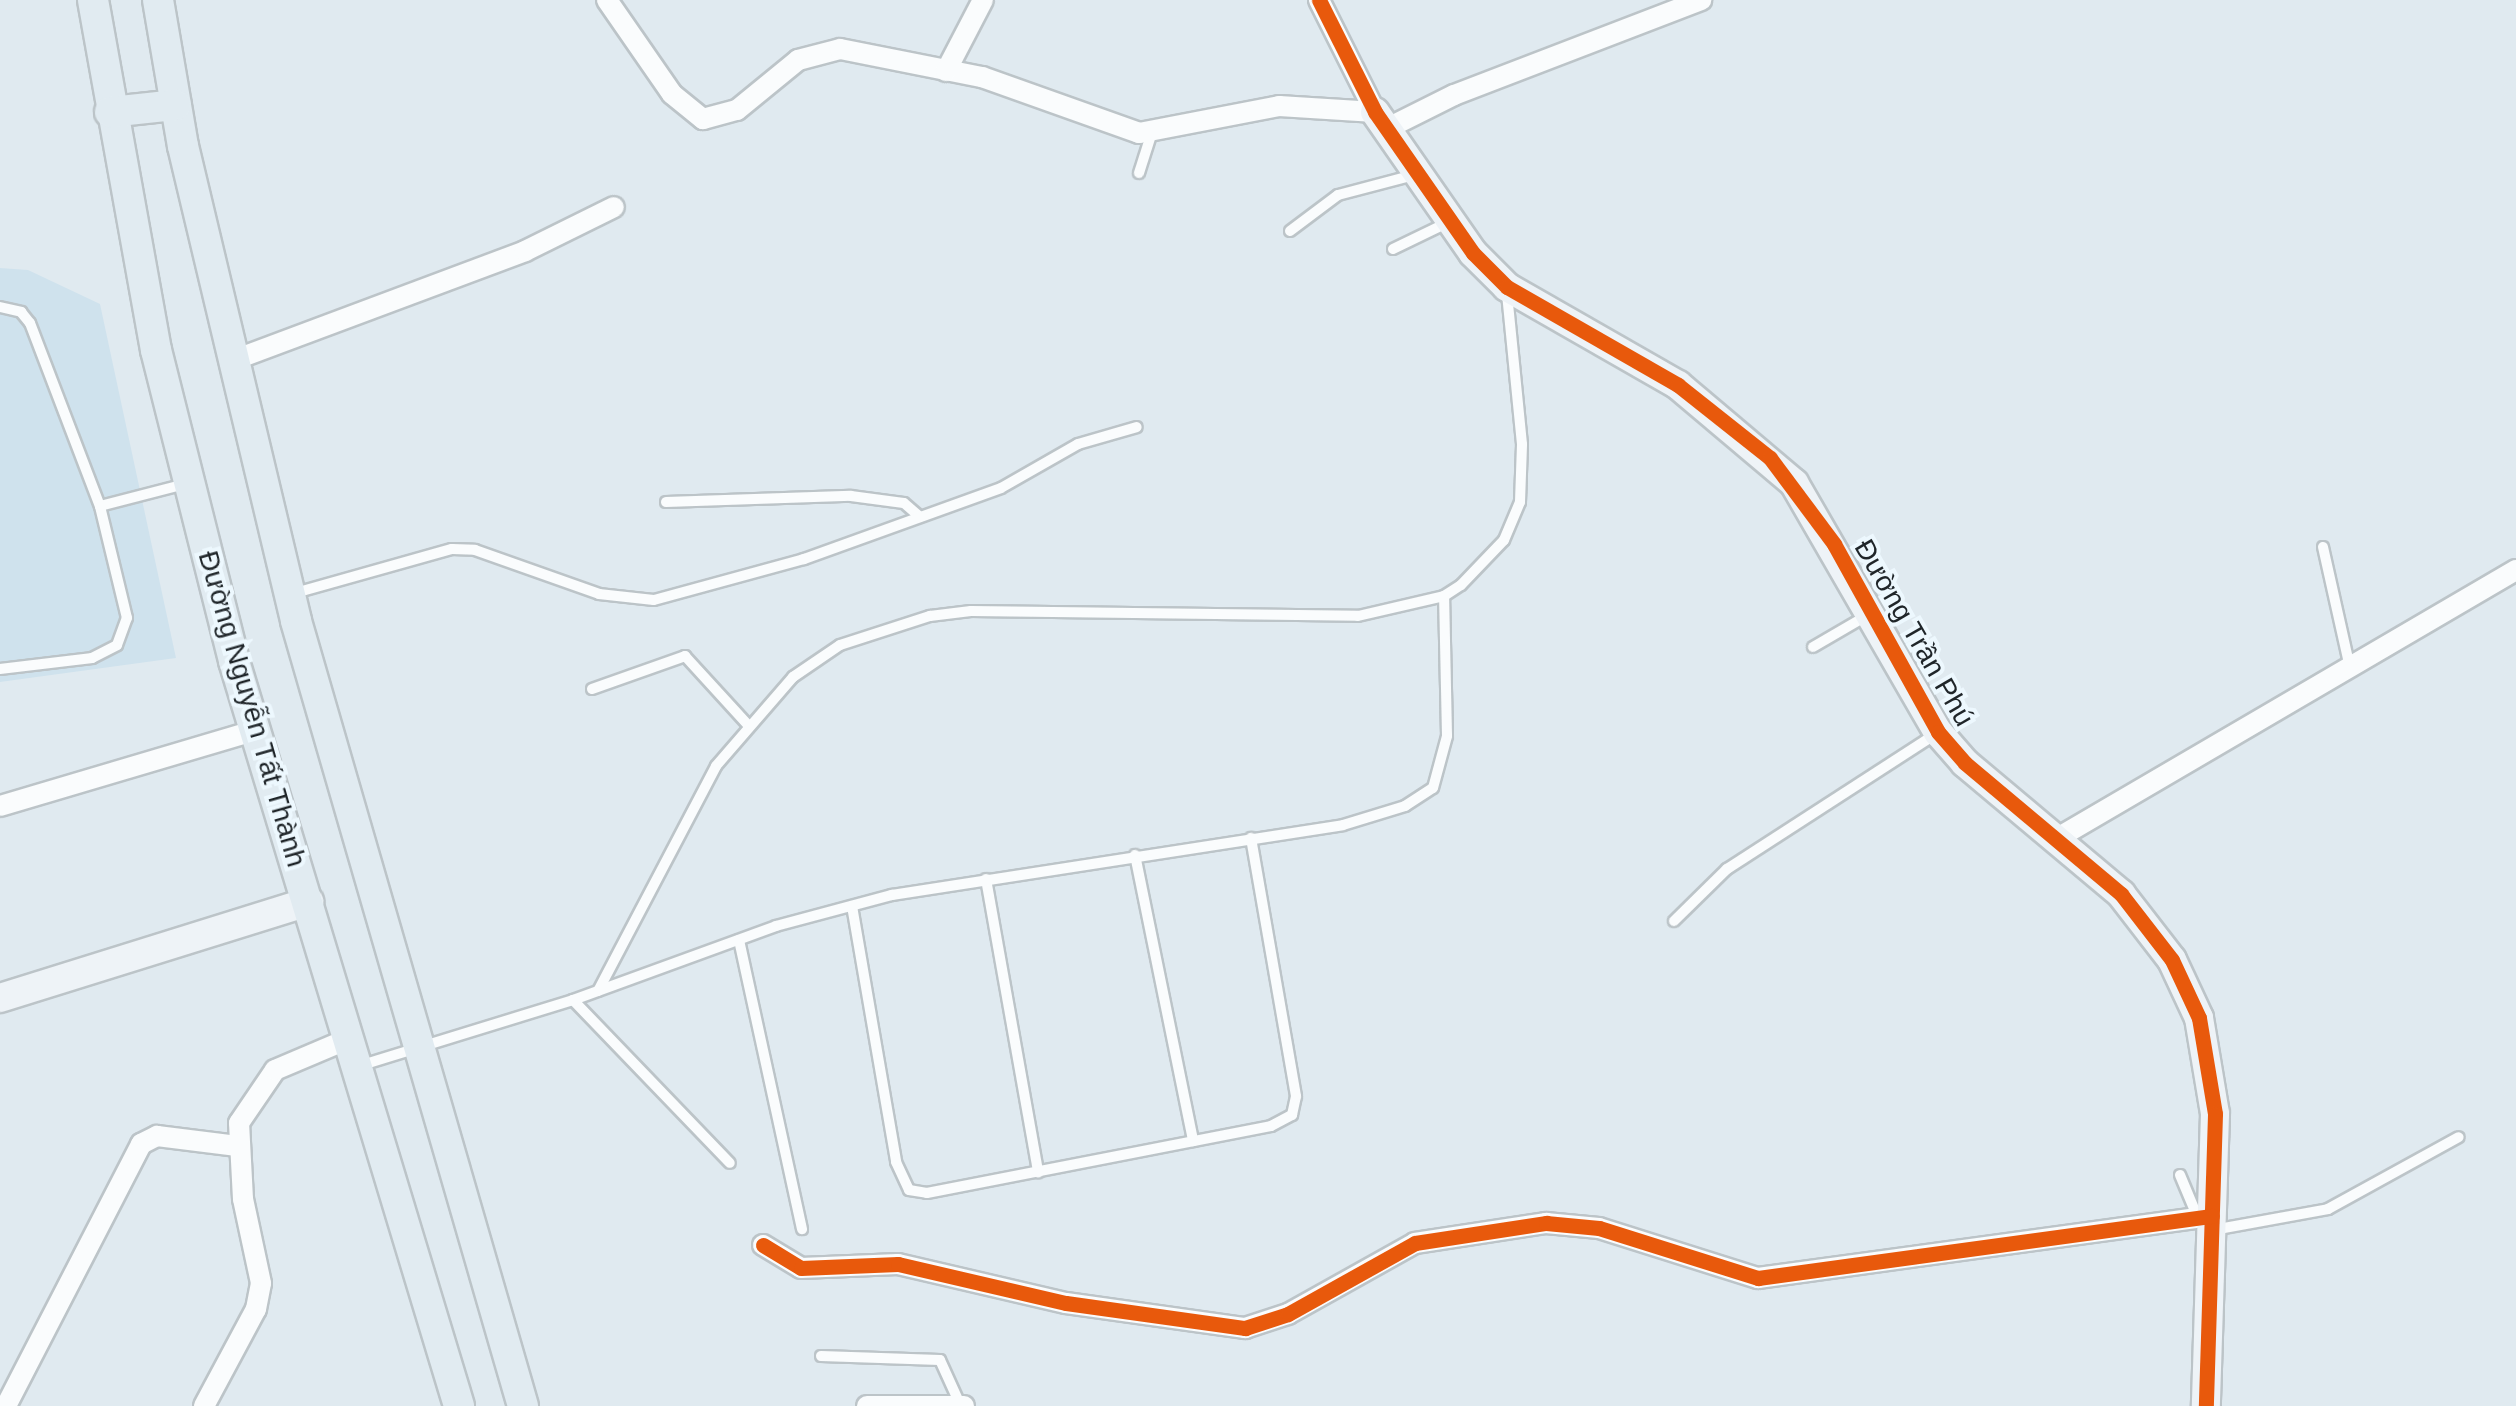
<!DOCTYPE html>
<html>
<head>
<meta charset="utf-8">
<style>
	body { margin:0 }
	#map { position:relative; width:2516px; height:1406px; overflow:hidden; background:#e0eaf0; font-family:Arial,sans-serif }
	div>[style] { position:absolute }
	.built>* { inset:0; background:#cfe2ed }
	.roads { filter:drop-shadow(2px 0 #bcc4c8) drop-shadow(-2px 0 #bcc4c8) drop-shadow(0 2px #bcc4c8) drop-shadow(0 -2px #bcc4c8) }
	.lane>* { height:10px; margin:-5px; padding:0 5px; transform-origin:5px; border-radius:5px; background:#fafcfd }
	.street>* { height:20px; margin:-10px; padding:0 10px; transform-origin:10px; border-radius:10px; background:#fafcfd }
	.secondary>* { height:28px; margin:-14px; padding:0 14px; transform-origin:14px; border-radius:14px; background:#eef3f7 }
	.primary>* { height:30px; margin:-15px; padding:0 15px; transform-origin:15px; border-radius:15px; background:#e1ebf1 }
	.cycleway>* { height:15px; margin:-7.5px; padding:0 7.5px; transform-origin:7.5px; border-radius:7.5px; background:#e8590c }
	span { translate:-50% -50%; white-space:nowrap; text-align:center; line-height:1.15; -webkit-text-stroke:8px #edf8fe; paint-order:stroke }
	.street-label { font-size:28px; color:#1f2529 }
</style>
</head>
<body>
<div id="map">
	<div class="built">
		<div style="clip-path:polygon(0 268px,28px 270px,100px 304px,176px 658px,0 682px)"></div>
	</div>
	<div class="roads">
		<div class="lane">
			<div style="left:1139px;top:173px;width:43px;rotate:-72.4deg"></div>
			<div style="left:1290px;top:231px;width:60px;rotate:-36.9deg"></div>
			<div style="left:1338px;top:195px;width:79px;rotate:-14.7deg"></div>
			<div style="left:1393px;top:249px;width:62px;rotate:-25.7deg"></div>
			<div style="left:0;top:307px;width:22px;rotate:13deg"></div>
			<div style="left:21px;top:312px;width:14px;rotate:51deg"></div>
			<div style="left:30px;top:323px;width:196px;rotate:69.1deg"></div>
			<div style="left:666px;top:502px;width:185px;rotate:-1.9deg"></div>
			<div style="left:851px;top:496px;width:53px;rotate:7.5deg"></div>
			<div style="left:904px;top:503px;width:21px;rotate:41deg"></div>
			<div style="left:2323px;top:547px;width:124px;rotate:77.4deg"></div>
			<div style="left:295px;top:593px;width:163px;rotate:-15.7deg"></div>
			<div style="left:452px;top:549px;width:23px;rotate:2deg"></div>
			<div style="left:475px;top:550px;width:132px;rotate:19.5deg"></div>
			<div style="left:599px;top:594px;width:55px;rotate:6.2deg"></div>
			<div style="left:654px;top:600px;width:156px;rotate:-15.3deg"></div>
			<div style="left:804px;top:559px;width:209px;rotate:-19.8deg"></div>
			<div style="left:1001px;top:488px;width:89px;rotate:-29.7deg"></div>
			<div style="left:1078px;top:444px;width:61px;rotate:-16.1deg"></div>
			<div style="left:1813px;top:647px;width:64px;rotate:-30.2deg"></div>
			<div style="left:0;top:669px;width:93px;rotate:-6.8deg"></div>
			<div style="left:92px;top:658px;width:28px;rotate:-27deg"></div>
			<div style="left:117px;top:645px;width:29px;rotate:-70deg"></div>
			<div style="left:127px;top:618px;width:115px;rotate:-103.6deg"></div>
			<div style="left:100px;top:506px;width:88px;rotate:-14.5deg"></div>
			<div style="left:592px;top:689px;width:99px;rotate:-19.5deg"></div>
			<div style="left:685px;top:656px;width:93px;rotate:47.6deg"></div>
			<div style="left:1135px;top:855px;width:292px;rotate:78.5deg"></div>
			<div style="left:986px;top:879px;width:298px;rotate:79.9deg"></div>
			<div style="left:852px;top:906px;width:260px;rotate:80.2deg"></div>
			<div style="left:896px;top:1162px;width:31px;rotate:65deg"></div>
			<div style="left:909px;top:1190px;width:18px;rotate:9deg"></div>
			<div style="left:927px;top:1193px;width:350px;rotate:-11deg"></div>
			<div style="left:1271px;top:1126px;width:24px;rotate:-28deg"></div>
			<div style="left:1292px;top:1115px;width:19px;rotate:-78deg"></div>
			<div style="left:1296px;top:1096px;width:262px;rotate:-99.9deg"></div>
			<div style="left:1674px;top:921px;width:74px;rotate:-44.5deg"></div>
			<div style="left:1727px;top:869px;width:250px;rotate:-32.9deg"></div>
			<div style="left:739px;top:940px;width:296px;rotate:77.7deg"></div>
			<div style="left:598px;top:991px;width:254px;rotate:-62.3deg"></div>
			<div style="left:716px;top:766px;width:118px;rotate:-49.1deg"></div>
			<div style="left:793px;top:677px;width:57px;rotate:-34.2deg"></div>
			<div style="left:840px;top:645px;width:95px;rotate:-17.9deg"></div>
			<div style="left:930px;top:616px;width:41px;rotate:-7deg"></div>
			<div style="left:971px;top:611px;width:387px;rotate:0.7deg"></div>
			<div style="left:1358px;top:616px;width:88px;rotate:-13.1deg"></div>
			<div style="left:1444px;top:596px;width:20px;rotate:-33deg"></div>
			<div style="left:1461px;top:585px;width:62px;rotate:-46.3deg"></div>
			<div style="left:1504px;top:540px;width:41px;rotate:-67.2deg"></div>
			<div style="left:1520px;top:502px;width:58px;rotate:-88deg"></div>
			<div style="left:1522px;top:444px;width:151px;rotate:-95.7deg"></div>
			<div style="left:573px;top:1000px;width:226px;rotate:46.1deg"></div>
			<div style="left:362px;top:1065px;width:221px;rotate:-17.1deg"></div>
			<div style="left:573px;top:1000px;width:216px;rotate:-20deg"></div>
			<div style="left:776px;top:926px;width:120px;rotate:-15deg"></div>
			<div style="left:892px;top:895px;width:456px;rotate:-8.8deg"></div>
			<div style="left:1343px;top:825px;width:65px;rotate:-17deg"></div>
			<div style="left:1405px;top:806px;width:33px;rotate:-33deg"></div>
			<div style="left:1433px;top:788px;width:54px;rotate:-74.9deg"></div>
			<div style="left:1447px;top:736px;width:140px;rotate:-91.2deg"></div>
			<div style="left:2180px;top:1175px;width:47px;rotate:67.3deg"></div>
			<div style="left:2213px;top:1230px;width:117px;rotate:-10.3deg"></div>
			<div style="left:2328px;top:1209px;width:149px;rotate:-28.8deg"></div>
			<div style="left:821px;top:1356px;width:119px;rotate:1.9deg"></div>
			<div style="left:940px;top:1360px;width:48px;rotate:65.6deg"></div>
		</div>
		<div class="street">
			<div style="left:607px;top:0;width:114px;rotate:55.3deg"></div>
			<div style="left:672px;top:94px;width:40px;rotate:39deg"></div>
			<div style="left:703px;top:119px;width:35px;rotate:-15deg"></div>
			<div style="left:737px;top:110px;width:79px;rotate:-39.3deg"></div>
			<div style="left:798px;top:60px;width:43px;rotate:-14.7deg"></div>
			<div style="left:840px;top:49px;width:145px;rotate:11.2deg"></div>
			<div style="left:982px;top:77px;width:167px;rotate:19.6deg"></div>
			<div style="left:1139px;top:133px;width:143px;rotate:-10.9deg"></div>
			<div style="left:1279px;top:106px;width:96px;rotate:3.6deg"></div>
			<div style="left:1319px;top:0;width:125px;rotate:63.4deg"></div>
			<div style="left:946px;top:71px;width:80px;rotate:-62.5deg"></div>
			<div style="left:1386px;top:129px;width:76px;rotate:-26.6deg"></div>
			<div style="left:1454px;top:95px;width:265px;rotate:-21deg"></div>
			<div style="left:234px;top:360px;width:311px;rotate:-20.5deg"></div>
			<div style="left:525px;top:251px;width:99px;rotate:-26.3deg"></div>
			<div style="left:0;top:806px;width:265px;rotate:-16.5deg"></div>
			<div style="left:2056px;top:839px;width:533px;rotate:-30.32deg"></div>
			<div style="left:763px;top:1245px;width:44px;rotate:31.2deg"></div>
			<div style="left:801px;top:1268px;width:97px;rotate:-2.4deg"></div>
			<div style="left:898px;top:1264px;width:172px;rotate:13.1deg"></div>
			<div style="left:1066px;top:1303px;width:181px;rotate:8deg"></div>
			<div style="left:1245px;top:1328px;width:45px;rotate:-18deg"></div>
			<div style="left:1288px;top:1314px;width:145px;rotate:-29.2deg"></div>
			<div style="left:1415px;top:1243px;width:133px;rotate:-8.7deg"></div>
			<div style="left:1546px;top:1223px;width:53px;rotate:5.4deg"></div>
			<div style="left:1599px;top:1228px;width:167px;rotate:17.5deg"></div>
			<div style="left:1758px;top:1278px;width:458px;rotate:-7.8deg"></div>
			<div style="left:6px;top:1406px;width:295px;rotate:-62.7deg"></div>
			<div style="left:141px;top:1144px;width:18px;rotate:-27deg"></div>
			<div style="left:157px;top:1136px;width:81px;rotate:7.1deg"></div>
			<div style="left:204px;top:1406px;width:110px;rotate:-61.8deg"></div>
			<div style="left:256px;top:1309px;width:26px;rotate:-79deg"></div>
			<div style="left:261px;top:1283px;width:86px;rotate:-102.1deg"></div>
			<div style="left:243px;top:1199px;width:76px;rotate:-93deg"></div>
			<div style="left:239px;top:1123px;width:64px;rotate:-55.8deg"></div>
			<div style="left:275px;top:1070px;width:79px;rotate:-23deg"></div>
			<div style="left:867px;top:1406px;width:97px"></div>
		</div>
		<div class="secondary">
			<div style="left:1375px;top:112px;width:172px;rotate:55.2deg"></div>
			<div style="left:1473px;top:253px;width:48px;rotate:45deg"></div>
			<div style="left:1507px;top:287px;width:197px;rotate:29.8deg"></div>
			<div style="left:1678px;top:385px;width:152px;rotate:40.2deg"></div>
			<div style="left:1794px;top:483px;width:288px;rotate:60deg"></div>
			<div style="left:1938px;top:732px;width:41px;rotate:48.9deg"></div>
			<div style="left:1965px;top:763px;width:204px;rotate:40deg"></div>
			<div style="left:2121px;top:894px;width:83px;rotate:52.3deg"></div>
			<div style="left:2172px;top:960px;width:64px;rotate:65deg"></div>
			<div style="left:2199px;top:1018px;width:97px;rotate:80.5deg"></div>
			<div style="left:2215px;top:1114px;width:292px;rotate:91.8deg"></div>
			<div style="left:0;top:998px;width:324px;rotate:-17.3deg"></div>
		</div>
		<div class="primary">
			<div style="left:93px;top:0;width:356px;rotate:79.8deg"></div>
			<div style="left:156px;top:350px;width:321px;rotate:75.9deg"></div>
			<div style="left:234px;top:661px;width:778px;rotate:73.19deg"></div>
			<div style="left:158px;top:0;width:148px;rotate:80.3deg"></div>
			<div style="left:183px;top:146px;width:488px;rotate:76.6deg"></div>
			<div style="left:296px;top:621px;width:817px;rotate:73.87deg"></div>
			<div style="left:110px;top:112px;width:66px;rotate:-6.1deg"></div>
		</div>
	</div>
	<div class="cycleway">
		<div style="left:1319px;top:0;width:125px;rotate:63.4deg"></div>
		<div style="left:1375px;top:112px;width:172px;rotate:55.2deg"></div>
		<div style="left:1473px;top:253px;width:48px;rotate:45deg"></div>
		<div style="left:1507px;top:287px;width:197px;rotate:29.8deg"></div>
		<div style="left:1678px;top:385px;width:117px;rotate:38.4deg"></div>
		<div style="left:1770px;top:458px;width:107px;rotate:53.3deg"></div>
		<div style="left:1834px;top:544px;width:215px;rotate:61deg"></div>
		<div style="left:1938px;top:732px;width:41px;rotate:48.9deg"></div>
		<div style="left:1965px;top:763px;width:204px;rotate:40deg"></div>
		<div style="left:2121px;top:894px;width:83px;rotate:52.3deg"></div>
		<div style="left:2172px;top:960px;width:64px;rotate:65deg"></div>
		<div style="left:2199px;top:1018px;width:97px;rotate:80.5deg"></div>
		<div style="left:2215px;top:1114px;width:292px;rotate:91.8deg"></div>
		<div style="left:763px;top:1245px;width:44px;rotate:31.2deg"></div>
		<div style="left:801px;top:1268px;width:97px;rotate:-2.4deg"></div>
		<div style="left:898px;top:1264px;width:172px;rotate:13.1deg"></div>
		<div style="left:1066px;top:1303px;width:181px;rotate:8deg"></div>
		<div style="left:1245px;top:1328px;width:45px;rotate:-18deg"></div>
		<div style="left:1288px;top:1314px;width:145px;rotate:-29.2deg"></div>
		<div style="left:1415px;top:1243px;width:133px;rotate:-8.7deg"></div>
		<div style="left:1546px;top:1223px;width:53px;rotate:5.4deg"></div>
		<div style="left:1599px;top:1228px;width:167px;rotate:17.5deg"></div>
		<div style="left:1758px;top:1278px;width:458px;rotate:-7.8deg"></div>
	</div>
	<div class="street-label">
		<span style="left:1914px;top:633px;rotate:60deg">Đường Trần Phú</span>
		<span style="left:252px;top:709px;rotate:74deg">Đường Nguyễn Tất Thành</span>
	</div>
</div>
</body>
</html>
